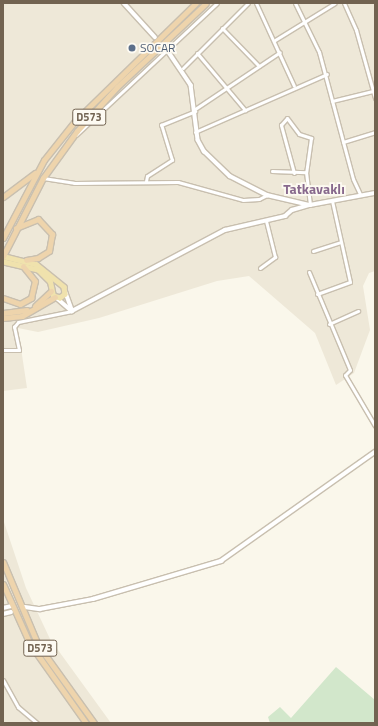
<!DOCTYPE html>
<html>
<head>
<meta charset="utf-8">
<style>
	body { margin:0 }
	#map { position:relative; width:378px; height:726px; overflow:hidden; background:#faf7eb; font-family:"Titillium Web",sans-serif }
	div>[style] { position:absolute }
	.residential>* { inset:0; background:#eee8d8 }
	.green>* { inset:0; background:#d2e7cb }
	.roads { filter:drop-shadow(1px 0 #c8bfaf) drop-shadow(-1px 0 #c8bfaf) drop-shadow(0 1px #c8bfaf) drop-shadow(0 -1px #c8bfaf) }
	.minor>* { height:3px; margin:-1.5px; padding:0 1.5px; transform-origin:1.5px; border-radius:1.5px; background:#fff }
	.tertiary>* { height:3.5px; margin:-1.75px; padding:0 1.75px; transform-origin:1.75px; border-radius:1.75px; background:#fff }
	.primary>* { height:4.5px; margin:-2.25px; padding:0 2.25px; transform-origin:2.25px; border-radius:2.25px; background:#f0e2ad }
	.trunk>* { height:5px; margin:-2.5px; padding:0 2.5px; transform-origin:2.5px; border-radius:2.5px; background:#eed4ac }
	.dots>* { width:11px; height:11px; translate:-50% -50%; box-sizing:border-box; border:2px solid #fdfaf2; border-radius:50% }
	span { translate:-50% -50%; white-space:nowrap; text-align:center; line-height:1.15; -webkit-text-stroke:3.5px #fdfaf2; paint-order:stroke }
	.shield-label span { padding:1px 3px; background:#fdfaf2; border:1px solid; border-radius:3px; -webkit-text-stroke-width:0 }
	.shield-label { font-size:11px; color:#726351; font-weight:700 }
	.service-label { font-size:12px; color:#4e5e75 }
	.left { translate:0 -50%; text-align:left }
	.quarter-label { font-size:14px; color:#88698d; font-weight:700 }
	.frame { position:absolute; inset:0; border:4px solid #726351; pointer-events:none }
</style>
</head>
<body>
<div id="map">
	<div class="residential">
		<div style="clip-path:polygon(3px 3px,375px 3px,375px 271px,369px 273px,363px 286px,370px 330px,354px 373px,336px 385px,315px 333px,249px 276px,217px 281px,99px 318px,38px 332px,18px 328px,27px 388px,3px 391px)"></div>
		<div style="clip-path:polygon(3px 519px,26px 588px,50px 639px,111px 723px,3px 723px)"></div>
	</div>
	<div class="green">
		<div style="clip-path:polygon(336px 667px,375px 700px,375px 723px,270px 723px,268px 717px,280px 707px,291px 718px)"></div>
	</div>
	<div class="roads">
		<div class="minor">
			<div style="left:256px;top:3px;width:91px;rotate:65.4deg"></div>
			<div style="left:295px;top:3px;width:55px;rotate:63.9deg"></div>
			<div style="left:319px;top:52px;width:131px;rotate:75deg"></div>
			<div style="left:353px;top:179px;width:17px;rotate:65deg"></div>
			<div style="left:344px;top:3px;width:30px;rotate:66deg"></div>
			<div style="left:356px;top:30px;width:71px;rotate:74.4deg"></div>
			<div style="left:222px;top:28px;width:53px;rotate:45.8deg"></div>
			<div style="left:275px;top:40px;width:70px;rotate:-31.7deg"></div>
			<div style="left:197px;top:53px;width:75px;rotate:49.9deg"></div>
			<div style="left:183px;top:68px;width:92px;rotate:-45deg"></div>
			<div style="left:332px;top:101px;width:42px;rotate:-13.7deg"></div>
			<div style="left:195px;top:109px;width:102px;rotate:-33.8deg"></div>
			<div style="left:195px;top:132px;width:144px;rotate:-23.7deg"></div>
			<div style="left:76px;top:135px;width:193px;rotate:-43.1deg"></div>
			<div style="left:343px;top:142px;width:34px;rotate:-17deg"></div>
			<div style="left:272px;top:171px;width:34px;rotate:2deg"></div>
			<div style="left:294px;top:173px;width:50px;rotate:-105.2deg"></div>
			<div style="left:281px;top:125px;width:9px;rotate:-49deg"></div>
			<div style="left:287px;top:118px;width:20px;rotate:53deg"></div>
			<div style="left:299px;top:134px;width:13px;rotate:18deg"></div>
			<div style="left:311px;top:138px;width:34px;rotate:98deg"></div>
			<div style="left:306px;top:172px;width:33px;rotate:83deg"></div>
			<div style="left:43px;top:178px;width:31px;rotate:9deg"></div>
			<div style="left:74px;top:183px;width:104px;rotate:-0.6deg"></div>
			<div style="left:178px;top:182px;width:67px;rotate:15.5deg"></div>
			<div style="left:243px;top:200px;width:16px;rotate:-4deg"></div>
			<div style="left:259px;top:199px;width:9px;rotate:-27deg"></div>
			<div style="left:146px;top:181px;width:5px;rotate:-79deg"></div>
			<div style="left:147px;top:176px;width:30px;rotate:-33deg"></div>
			<div style="left:172px;top:160px;width:37px;rotate:-107deg"></div>
			<div style="left:161px;top:125px;width:37px;rotate:-22deg"></div>
			<div style="left:313px;top:251px;width:28px;rotate:-18deg"></div>
			<div style="left:260px;top:268px;width:19px;rotate:-36deg"></div>
			<div style="left:275px;top:257px;width:38px;rotate:-104deg"></div>
			<div style="left:309px;top:272px;width:106px;rotate:67.3deg"></div>
			<div style="left:350px;top:370px;width:7px;rotate:135deg"></div>
			<div style="left:345px;top:375px;width:59px;rotate:59.5deg"></div>
			<div style="left:317px;top:294px;width:35px;rotate:-20deg"></div>
			<div style="left:350px;top:282px;width:83px;rotate:-102.5deg"></div>
			<div style="left:329px;top:324px;width:32px;rotate:-24deg"></div>
			<div style="left:3px;top:350px;width:16px"></div>
			<div style="left:19px;top:350px;width:24px;rotate:-102deg"></div>
			<div style="left:14px;top:327px;width:6px;rotate:-51deg"></div>
			<div style="left:18px;top:322px;width:55px;rotate:-11.5deg"></div>
			<div style="left:3px;top:680px;width:31px;rotate:61deg"></div>
			<div style="left:18px;top:707px;width:25px;rotate:40deg"></div>
		</div>
		<div class="tertiary">
			<div style="left:124px;top:3px;width:46px;rotate:47.6deg"></div>
			<div style="left:166px;top:48px;width:45px;rotate:56deg"></div>
			<div style="left:191px;top:85px;width:55px;rotate:82.7deg"></div>
			<div style="left:198px;top:140px;width:13px;rotate:61deg"></div>
			<div style="left:204px;top:151px;width:36px;rotate:44deg"></div>
			<div style="left:230px;top:176px;width:42px;rotate:27.2deg"></div>
			<div style="left:267px;top:195px;width:44px;rotate:13.1deg"></div>
			<div style="left:310px;top:205px;width:66px;rotate:-10.5deg"></div>
			<div style="left:57px;top:298px;width:20px;rotate:41deg"></div>
			<div style="left:72px;top:311px;width:20px;rotate:-110deg"></div>
			<div style="left:72px;top:311px;width:173px;rotate:-27.9deg"></div>
			<div style="left:225px;top:230px;width:62px;rotate:-13.1deg"></div>
			<div style="left:285px;top:216px;width:9px;rotate:-41deg"></div>
			<div style="left:292px;top:210px;width:18px;rotate:-16deg"></div>
			<div style="left:25px;top:607px;width:15px;rotate:8deg"></div>
			<div style="left:40px;top:609px;width:54px;rotate:-10.7deg"></div>
			<div style="left:93px;top:599px;width:134px;rotate:-16.5deg"></div>
			<div style="left:221px;top:561px;width:189px;rotate:-35.3deg"></div>
			<div style="left:3px;top:608px;width:9px;rotate:-13deg"></div>
			<div style="left:3px;top:614px;width:8px;rotate:-14deg"></div>
		</div>
		<div class="primary">
			<div style="left:3px;top:256px;width:34px;rotate:14deg"></div>
			<div style="left:36px;top:264px;width:36px;rotate:39deg"></div>
			<div style="left:64px;top:287px;width:7px;rotate:82deg"></div>
			<div style="left:65px;top:294px;width:6px;rotate:141deg"></div>
			<div style="left:60px;top:298px;width:7px;rotate:-164deg"></div>
			<div style="left:53px;top:296px;width:14px;rotate:-102deg"></div>
			<div style="left:50px;top:282px;width:17px;rotate:-135deg"></div>
			<div style="left:38px;top:270px;width:36px;rotate:-167deg"></div>
		</div>
		<div class="trunk">
			<div style="left:3px;top:197px;width:40px;rotate:-37deg"></div>
			<div style="left:16px;top:228px;width:24px;rotate:-22deg"></div>
			<div style="left:38px;top:219px;width:21px;rotate:47deg"></div>
			<div style="left:52px;top:234px;width:17px;rotate:100deg"></div>
			<div style="left:49px;top:251px;width:13px;rotate:148deg"></div>
			<div style="left:38px;top:258px;width:12px;rotate:171deg"></div>
			<div style="left:3px;top:238px;width:88px;rotate:-62.3deg"></div>
			<div style="left:44px;top:160px;width:50px;rotate:-51.5deg"></div>
			<div style="left:75px;top:121px;width:169px;rotate:-44.3deg"></div>
			<div style="left:3px;top:256px;width:88px;rotate:-62.9deg"></div>
			<div style="left:43px;top:178px;width:58px;rotate:-54.1deg"></div>
			<div style="left:77px;top:131px;width:59px;rotate:-47.7deg"></div>
			<div style="left:117px;top:87px;width:122px;rotate:-43.3deg"></div>
			<div style="left:3px;top:298px;width:18px;rotate:19deg"></div>
			<div style="left:20px;top:304px;width:13px;rotate:-29deg"></div>
			<div style="left:31px;top:298px;width:17px;rotate:-77deg"></div>
			<div style="left:35px;top:281px;width:19px;rotate:-129deg"></div>
			<div style="left:35px;top:306px;width:22px;rotate:-43deg"></div>
			<div style="left:3px;top:313px;width:24px;rotate:-7deg"></div>
			<div style="left:3px;top:318px;width:19px;rotate:-6deg"></div>
			<div style="left:22px;top:316px;width:38px;rotate:-30deg"></div>
			<div style="left:3px;top:562px;width:90px;rotate:67.1deg"></div>
			<div style="left:38px;top:645px;width:96px;rotate:54.3deg"></div>
			<div style="left:3px;top:584px;width:66px;rotate:65.8deg"></div>
			<div style="left:30px;top:644px;width:97px;rotate:54.7deg"></div>
		</div>
	</div>
	<div class="dots">
		<div style="left:132px;top:48px;background:#5c6f8a"></div>
	</div>
	<div class="shield-label">
		<span style="left:89px;top:117px">D573</span>
		<span style="left:40px;top:648px">D573</span>
	</div>
	<div class="service-label">
		<span class="left" style="left:140px;top:48px">SOCAR</span>
	</div>
	<div class="quarter-label">
		<span style="left:314px;top:189px">Tatkavaklı</span>
	</div>
	<div class="frame"></div>
</div>
</body>
</html>
